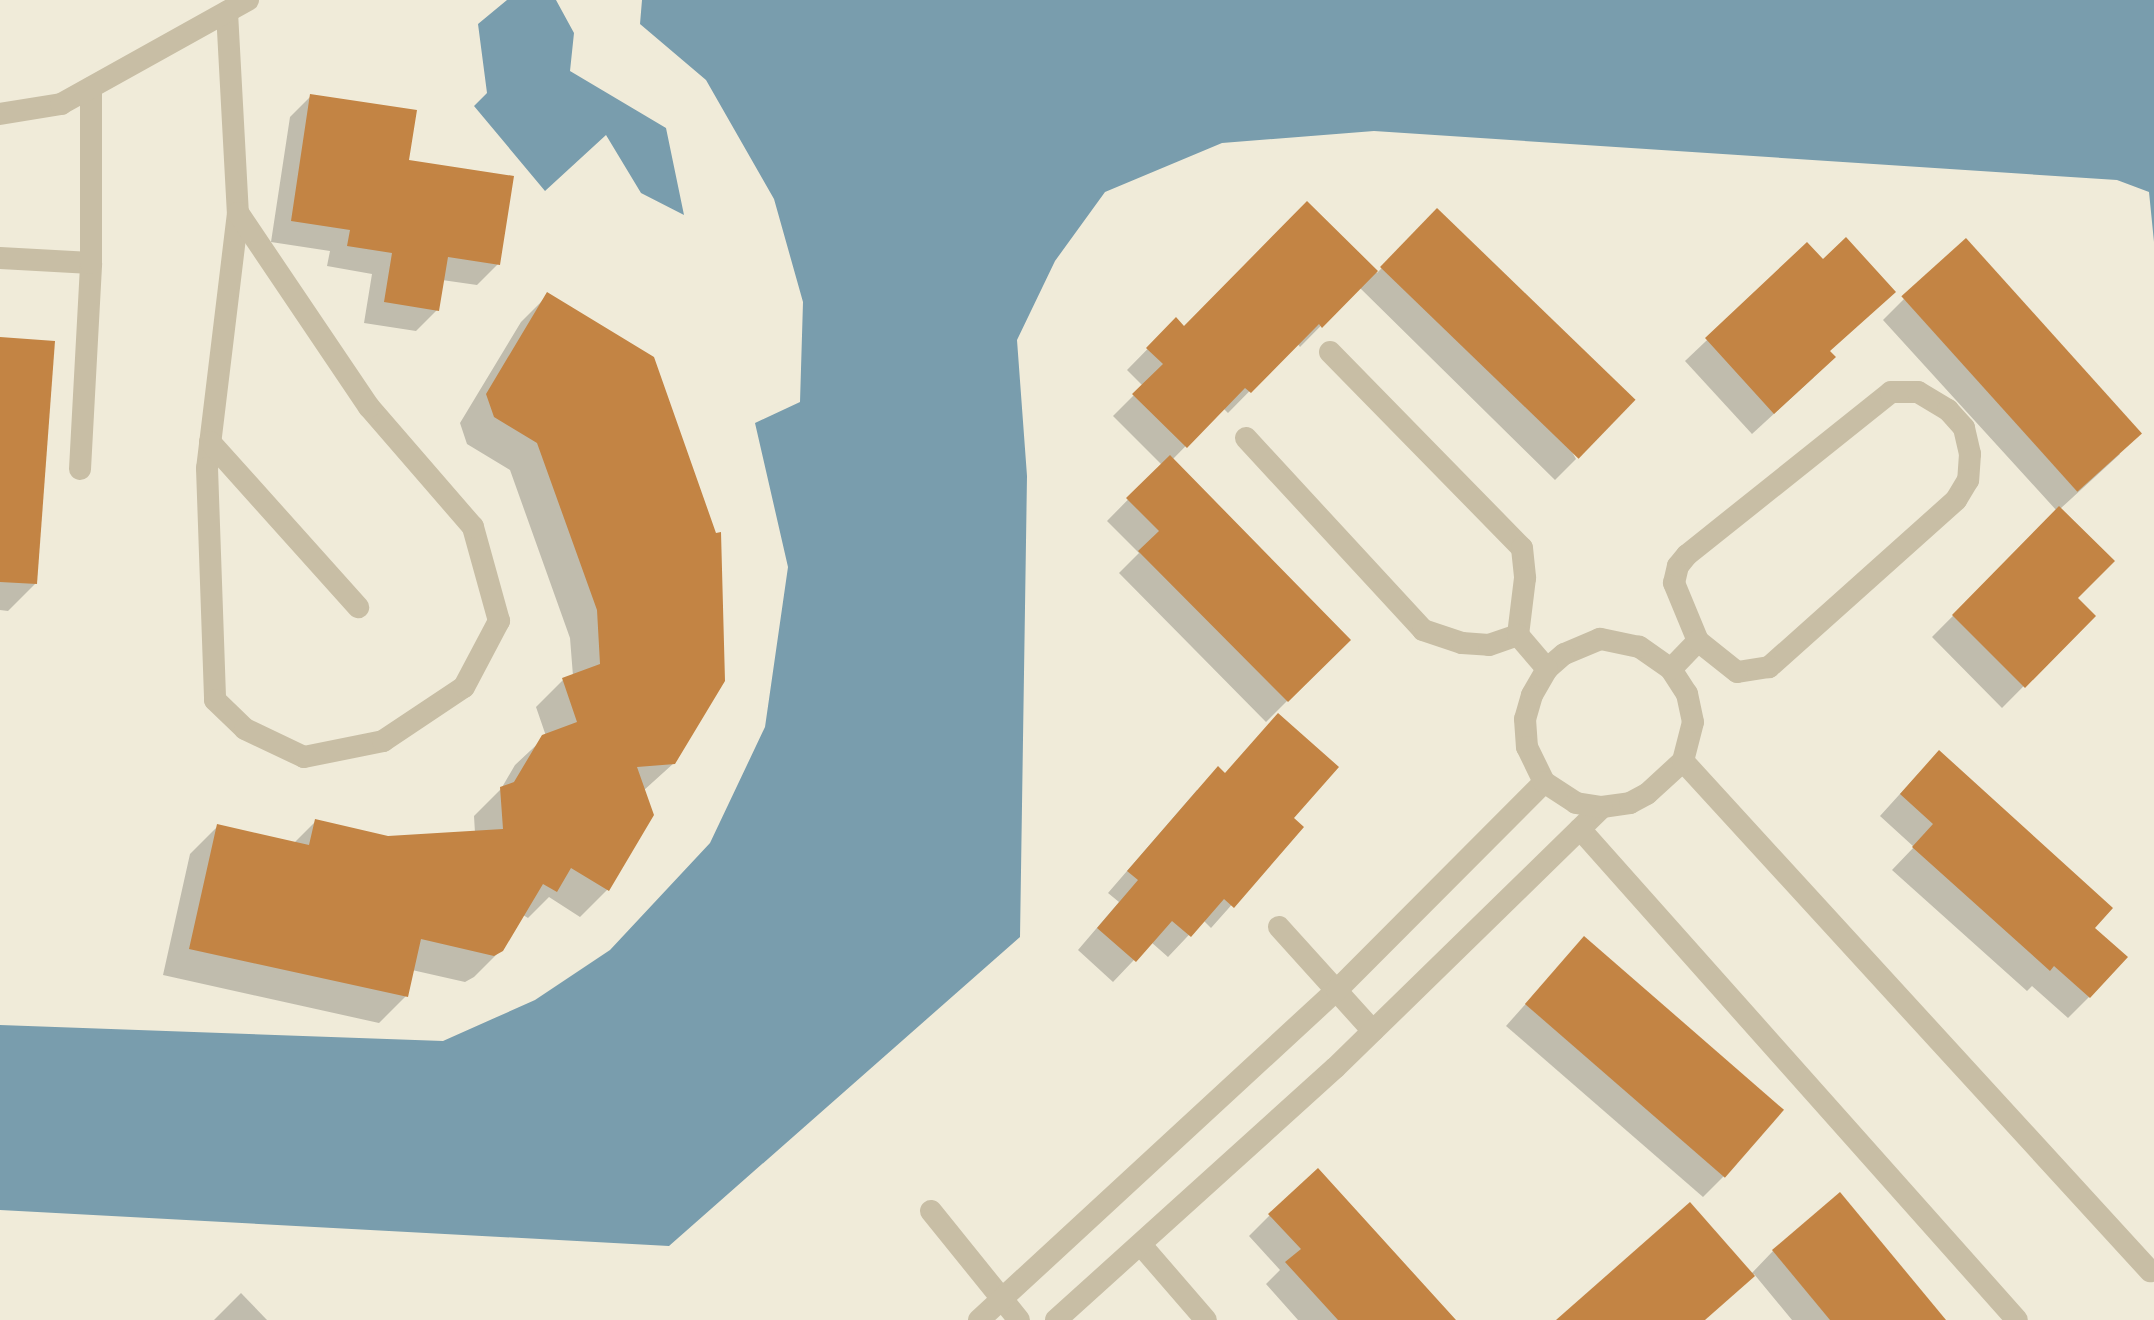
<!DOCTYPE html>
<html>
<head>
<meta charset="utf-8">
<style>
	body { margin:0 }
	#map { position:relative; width:2154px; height:1320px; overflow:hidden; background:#f0ebd9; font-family:"PT Sans Narrow",sans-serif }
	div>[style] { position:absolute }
	.water>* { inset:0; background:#799dad }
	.shadow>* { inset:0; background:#0003 }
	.building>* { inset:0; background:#c38444; transform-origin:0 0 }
	.service>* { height:22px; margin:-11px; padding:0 11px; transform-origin:11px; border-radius:11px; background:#c8bea5 }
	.minor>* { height:22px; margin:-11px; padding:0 11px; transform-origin:11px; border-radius:11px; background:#c8bea5 }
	span { translate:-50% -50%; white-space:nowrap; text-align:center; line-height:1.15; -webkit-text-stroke:7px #f8f4e5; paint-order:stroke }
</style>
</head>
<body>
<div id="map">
	<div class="water">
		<div style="clip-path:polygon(507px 0,556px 0,574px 33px,570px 71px,666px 128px,684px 215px,641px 193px,606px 135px,545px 191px,474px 106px,487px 93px,478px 24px)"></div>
		<div style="clip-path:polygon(642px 0,2154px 0,2154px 242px,2149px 192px,2117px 180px,1374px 131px,1222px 143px,1105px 192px,1055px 261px,1017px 340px,1027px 476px,1020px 937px,669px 1246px,0 1210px,0 1025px,443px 1041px,535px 1000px,610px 950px,710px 843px,765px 727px,788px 567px,755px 423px,800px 402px,803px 302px,774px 199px,706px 80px,640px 24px)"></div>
	</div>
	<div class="shadow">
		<div style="clip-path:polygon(311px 96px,407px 162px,498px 264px,477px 285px,442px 280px,437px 310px,416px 331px,364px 323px,372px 274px,327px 266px,330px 251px,271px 242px,290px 117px)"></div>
		<div style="clip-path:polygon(1307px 204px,1377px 273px,1437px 211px,1576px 459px,1555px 480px,1359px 287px,1300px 347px,1297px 343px,1228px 413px,1223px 408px,1172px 460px,1348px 640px,1266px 722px,1119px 573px,1139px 553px,1107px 521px,1162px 465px,1113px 416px,1143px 386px,1127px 370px,1176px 320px,1184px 328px)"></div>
		<div style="clip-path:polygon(1807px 245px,1829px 352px,1813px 378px,1752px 434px,1685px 361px)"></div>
		<div style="clip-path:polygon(548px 295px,674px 763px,643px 791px,652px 815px,607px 890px,580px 917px,549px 897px,528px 918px,523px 915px,502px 949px,474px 977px,465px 982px,412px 970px,406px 996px,379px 1023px,163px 975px,190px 854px,217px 827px,293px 844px,315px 822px,388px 838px,475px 833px,474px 816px,501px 789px,515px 765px,546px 736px,536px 707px,563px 680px,573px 676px,570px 638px,510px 470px,467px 444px,460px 423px,521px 322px)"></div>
		<div style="clip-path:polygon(1904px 299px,2120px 454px,2060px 509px,2075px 598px,2093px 616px,2002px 708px,1932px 637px,2057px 511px,1883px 320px)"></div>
		<div style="clip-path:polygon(0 339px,35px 584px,8px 611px,0 610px)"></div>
		<div style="clip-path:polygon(1918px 774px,2092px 928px,2089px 997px,2068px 1018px,2032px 986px,2027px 991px,1892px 870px,1914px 847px,1880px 816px)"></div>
		<div style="clip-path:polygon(1197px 790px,1291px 818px,1301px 827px,1211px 928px,1203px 920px,1168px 957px,1151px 942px,1113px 982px,1078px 950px,1119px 902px,1108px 893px)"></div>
		<div style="clip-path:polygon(1584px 938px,1724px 1176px,1703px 1197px,1506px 1026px)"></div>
		<div style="clip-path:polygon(1270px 1215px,1453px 1320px,1298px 1320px,1266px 1284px,1280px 1270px,1249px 1236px)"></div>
		<div style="clip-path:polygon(1773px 1251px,1943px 1320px,1792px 1320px,1754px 1274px,1704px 1320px,1560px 1320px,1751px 1274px)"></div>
		<div style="clip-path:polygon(241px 1293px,267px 1320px,214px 1320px)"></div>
	</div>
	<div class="building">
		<div style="clip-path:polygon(310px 94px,417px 110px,409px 160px,514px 176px,500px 265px,448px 257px,439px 311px,384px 302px,392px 253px,347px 246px,350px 230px,291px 221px)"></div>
		<div style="clip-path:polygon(1307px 201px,1378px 271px,1322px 328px,1319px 324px,1251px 393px,1245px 388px,1187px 448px,1132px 394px,1163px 364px,1146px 348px,1176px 317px,1184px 326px)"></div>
		<div style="left:1437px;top:208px;width:276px;height:82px;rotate:44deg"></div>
		<div style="clip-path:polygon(1846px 237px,1896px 292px,1830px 351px,1836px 357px,1774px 414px,1705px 338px,1807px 242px,1823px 259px)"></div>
		<div style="left:1966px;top:238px;width:263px;height:87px;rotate:48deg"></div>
		<div style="clip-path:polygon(547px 292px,654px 357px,716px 533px,721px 532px,725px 681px,675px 764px,637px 767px,654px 815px,609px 891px,571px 868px,557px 892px,543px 884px,503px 951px,494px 956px,421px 939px,408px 997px,189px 949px,217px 824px,309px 845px,315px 819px,388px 836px,503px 829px,500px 787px,514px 782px,542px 735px,577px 722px,562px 678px,600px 664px,597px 610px,537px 443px,494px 417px,486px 394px)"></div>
		<div style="clip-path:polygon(0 337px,55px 341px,37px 584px,0 582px)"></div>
		<div style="clip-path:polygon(1170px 455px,1351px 640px,1288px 702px,1138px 551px,1159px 531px,1126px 498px)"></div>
		<div style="clip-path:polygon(2059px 506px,2115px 561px,2078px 598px,2096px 616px,2025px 688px,1952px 615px)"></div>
		<div style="clip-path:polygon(1278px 713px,1339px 767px,1294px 818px,1304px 827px,1234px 908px,1224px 899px,1191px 937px,1172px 921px,1136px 962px,1097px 928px,1138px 880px,1127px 871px,1218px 766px,1225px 773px)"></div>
		<div style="clip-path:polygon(1939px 750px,2113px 908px,2095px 928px,2128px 957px,2090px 998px,2054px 966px,2050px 971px,1912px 847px,1933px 824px,1900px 794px)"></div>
		<div style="left:1584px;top:936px;width:265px;height:90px;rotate:41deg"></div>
		<div style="clip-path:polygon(1318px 1168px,1456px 1320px,1338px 1320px,1285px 1262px,1301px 1249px,1268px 1214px)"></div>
		<div style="clip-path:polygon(1840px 1192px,1946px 1320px,1830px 1320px,1772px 1250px)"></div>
		<div style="clip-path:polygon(1690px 1202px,1755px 1276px,1705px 1320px,1556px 1320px)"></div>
	</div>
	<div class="service">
		<div style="left:227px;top:12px;width:201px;rotate:86.9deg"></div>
		<div style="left:238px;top:213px;width:257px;rotate:96.9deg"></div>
		<div style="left:207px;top:468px;width:232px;rotate:88deg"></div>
		<div style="left:215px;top:700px;width:42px;rotate:44deg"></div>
		<div style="left:245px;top:729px;width:65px;rotate:25.4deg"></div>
		<div style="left:304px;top:757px;width:81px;rotate:-11.4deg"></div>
		<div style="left:383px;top:741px;width:97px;rotate:-33.7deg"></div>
		<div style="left:464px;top:687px;width:75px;rotate:-62.1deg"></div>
		<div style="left:499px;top:621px;width:98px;rotate:-105.5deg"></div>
		<div style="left:473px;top:527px;width:159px;rotate:-130.9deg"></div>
		<div style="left:369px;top:407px;width:234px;rotate:-124deg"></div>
		<div style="left:0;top:258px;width:91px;rotate:3.1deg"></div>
		<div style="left:1330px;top:352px;width:274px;rotate:45.6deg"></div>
		<div style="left:1522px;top:548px;width:30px;rotate:84deg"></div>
		<div style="left:1525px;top:578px;width:57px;rotate:97deg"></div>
		<div style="left:1246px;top:438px;width:261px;rotate:47.3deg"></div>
		<div style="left:1423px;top:630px;width:41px;rotate:18.4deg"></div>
		<div style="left:1462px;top:643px;width:27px;rotate:4deg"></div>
		<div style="left:1489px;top:645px;width:31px;rotate:-19deg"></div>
		<div style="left:210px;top:442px;width:222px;rotate:48.1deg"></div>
		<div style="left:80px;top:469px;width:206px;rotate:-86.9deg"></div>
		<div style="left:91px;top:263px;width:175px;rotate:-90deg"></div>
		<div style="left:1518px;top:635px;width:45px;rotate:49.5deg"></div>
		<div style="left:1671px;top:669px;width:39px;rotate:-46deg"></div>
		<div style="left:1698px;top:641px;width:63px;rotate:-112.5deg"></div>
		<div style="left:1674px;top:583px;width:17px;rotate:-77deg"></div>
		<div style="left:1678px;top:566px;width:14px;rotate:-51deg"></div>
		<div style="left:1687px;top:555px;width:261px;rotate:-38.6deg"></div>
		<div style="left:1891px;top:392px;width:27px"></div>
		<div style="left:1918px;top:392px;width:35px;rotate:31deg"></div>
		<div style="left:1948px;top:410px;width:24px;rotate:48deg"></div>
		<div style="left:1964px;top:428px;width:27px;rotate:77deg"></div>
		<div style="left:1970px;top:454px;width:26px;rotate:94deg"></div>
		<div style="left:1968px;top:480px;width:23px;rotate:121deg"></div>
		<div style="left:1956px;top:500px;width:251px;rotate:138.2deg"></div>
		<div style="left:1769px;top:667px;width:32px;rotate:171deg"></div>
		<div style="left:1737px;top:672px;width:50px;rotate:-141.5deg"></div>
		<div style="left:1683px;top:761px;width:692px;rotate:47.52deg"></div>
		<div style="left:1580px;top:829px;width:657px;rotate:48.33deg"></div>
		<div style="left:1279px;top:927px;width:140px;rotate:47.9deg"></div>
		<div style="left:931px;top:1211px;width:140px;rotate:51.1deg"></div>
		<div style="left:1141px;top:1245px;width:99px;rotate:49.1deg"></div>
	</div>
	<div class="minor">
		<div style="left:0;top:114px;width:62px;rotate:-9.3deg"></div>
		<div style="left:61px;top:104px;width:214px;rotate:-29.1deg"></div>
		<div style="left:979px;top:1320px;width:487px;rotate:-42.7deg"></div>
		<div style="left:1337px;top:990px;width:293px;rotate:-45.1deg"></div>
		<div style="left:1056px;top:1320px;width:376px;rotate:-42.1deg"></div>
		<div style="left:1335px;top:1068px;width:373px;rotate:-44.3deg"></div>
		<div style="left:1602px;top:807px;width:28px;rotate:-8deg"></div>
		<div style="left:1630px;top:803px;width:19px;rotate:-28deg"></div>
		<div style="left:1647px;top:794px;width:49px;rotate:-42.5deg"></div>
		<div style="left:1683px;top:761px;width:40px;rotate:-75.6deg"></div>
		<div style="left:1693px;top:722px;width:29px;rotate:-102deg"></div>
		<div style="left:1687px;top:694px;width:30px;rotate:-123deg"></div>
		<div style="left:1671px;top:669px;width:39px;rotate:-145deg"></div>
		<div style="left:1639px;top:647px;width:40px;rotate:-168deg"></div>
		<div style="left:1600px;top:639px;width:39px;rotate:157deg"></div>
		<div style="left:1564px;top:654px;width:23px;rotate:139deg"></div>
		<div style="left:1547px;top:669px;width:30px;rotate:120deg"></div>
		<div style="left:1532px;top:695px;width:25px;rotate:106deg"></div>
		<div style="left:1525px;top:719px;width:28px;rotate:86deg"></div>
		<div style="left:1527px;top:747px;width:39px;rotate:64deg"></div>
		<div style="left:1544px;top:782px;width:38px;rotate:33deg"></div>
		<div style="left:1576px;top:803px;width:26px;rotate:9deg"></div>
	</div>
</div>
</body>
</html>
